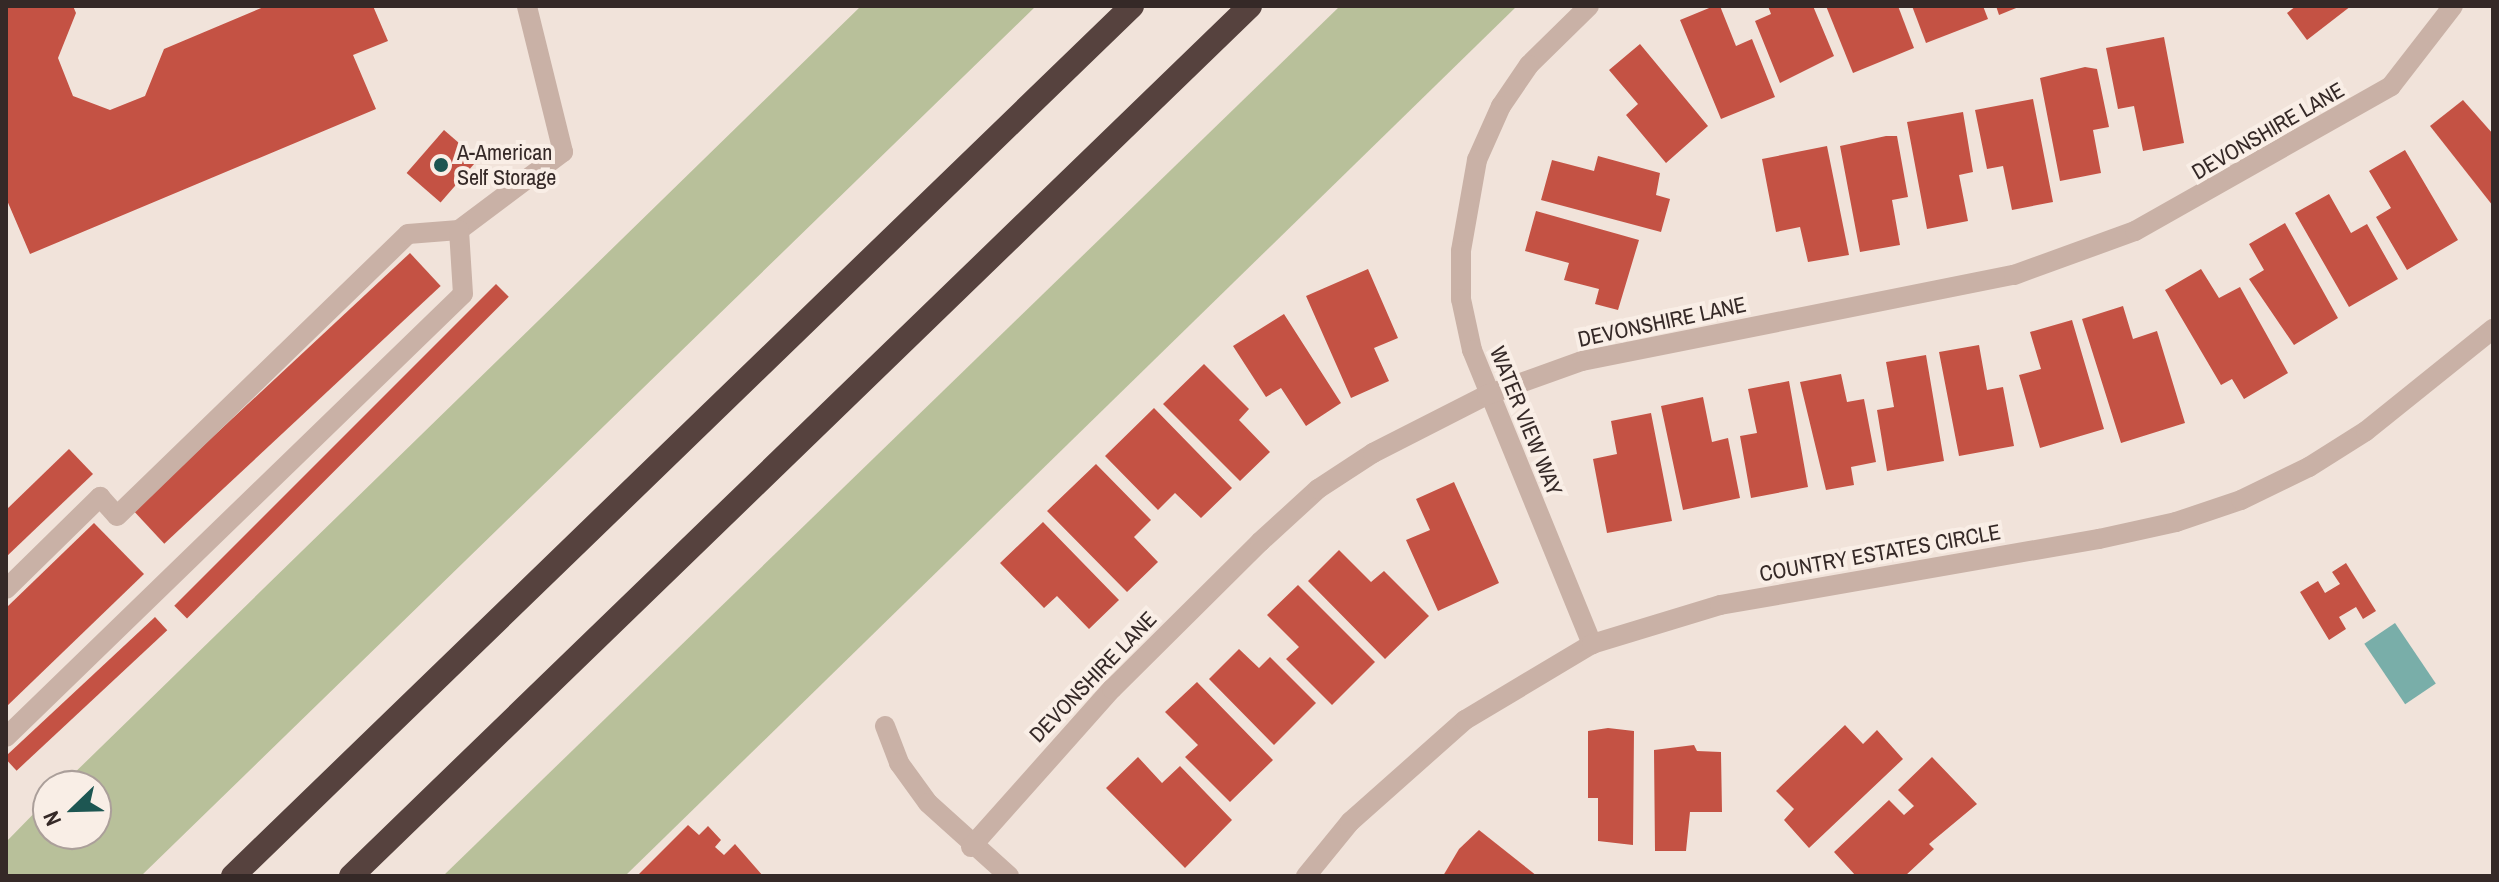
<!DOCTYPE html>
<html>
<head>
<meta charset="utf-8">
<style>
	body { margin:0 }
	#map { position:relative; width:2499px; height:882px; overflow:hidden; background:#f1e3da; font-family:"Archivo Narrow",sans-serif }
	div>[style] { position:absolute }
	.green>* { inset:0; background:#b8c09a }
	.water>* { inset:0; background:#79aea9; transform-origin:0 0 }
	.building>* { inset:0; background:#c45244; transform-origin:0 0 }
	.minor>* { height:20px; margin:-10px; padding:0 10px; transform-origin:10px; border-radius:10px; background:#c9b1a6 }
	.highway>* { height:24px; margin:-12px; padding:0 12px; transform-origin:12px; border-radius:12px; background:#56423e }
	.dots>* { width:22px; height:22px; translate:-50% -50%; box-sizing:border-box; border:4px solid #f9eee6; border-radius:50% }
	span { translate:-50% -50%; white-space:nowrap; text-align:center; line-height:1.15; -webkit-text-stroke:8px #f9eee6; paint-order:stroke }
	.street-label { font-size:22px; color:#352927 }
	.poi-label { font-size:22px; color:#352927 }
	.left { translate:0 -50%; text-align:left }
	.frame { position:absolute; inset:0; border:8px solid #352927; pointer-events:none }
	.north { position:absolute; left:32px; top:770px; width:80px; height:80px; box-sizing:border-box; background:#f9eee6; border:2px solid #ab9f9a; border-radius:50%; rotate:247deg; font-size:22px; font-weight:700; line-height:32px; text-align:center; color:#352927 }
	.north::after { content:''; display:block; margin:auto; width:28px; height:36px; background:#1d5652; clip-path:polygon(50% 0,100% 100%,50% 72%,0 100%) }
</style>
</head>
<body>
<div id="map">
	<div class="green">
		<div style="clip-path:polygon(861px 6px,1036px 6px,141px 876px,6px 876px,6px 842px,48px 799px,48px 834px,96px 834px,96px 786px,61px 786px)"></div>
		<div style="clip-path:polygon(1340px 6px,1517px 6px,625px 876px,443px 876px)"></div>
	</div>
	<div class="water">
		<div style="left:2395px;top:623px;width:73px;height:37px;rotate:56deg"></div>
	</div>
	<div class="building">
		<div style="clip-path:polygon(6px 6px,73px 6px,76px 13px,58px 58px,73px 96px,110px 110px,145px 96px,164px 49px,266px 6px,373px 6px,388px 41px,353px 55px,376px 109px,30px 254px,6px 198px)"></div>
		<div style="clip-path:polygon(1714px 6px,1720px 6px,1736px 46px,1752px 39px,1775px 97px,1721px 119px,1680px 20px)"></div>
		<div style="clip-path:polygon(1768px 6px,1813px 6px,1834px 56px,1780px 83px,1755px 21px,1771px 14px)"></div>
		<div style="clip-path:polygon(1826px 6px,1898px 6px,1914px 48px,1853px 73px)"></div>
		<div style="clip-path:polygon(1912px 6px,1983px 6px,1988px 19px,1926px 43px)"></div>
		<div style="clip-path:polygon(1996px 6px,2021px 6px,1999px 15px)"></div>
		<div style="clip-path:polygon(2296px 6px,2351px 6px,2307px 40px,2287px 13px)"></div>
		<div style="clip-path:polygon(2164px 37px,2184px 143px,2143px 151px,2134px 106px,2118px 109px,2106px 48px)"></div>
		<div style="clip-path:polygon(1640px 44px,1708px 126px,1666px 163px,1626px 115px,1638px 104px,1609px 70px)"></div>
		<div style="clip-path:polygon(2085px 67px,2097px 69px,2109px 127px,2093px 130px,2101px 173px,2060px 181px,2040px 78px)"></div>
		<div style="clip-path:polygon(2033px 99px,2053px 202px,2012px 210px,2003px 166px,1987px 169px,1975px 110px)"></div>
		<div style="clip-path:polygon(2463px 100px,2493px 134px,2493px 206px,2430px 126px)"></div>
		<div style="clip-path:polygon(1963px 112px,1973px 172px,1959px 175px,1968px 221px,1927px 229px,1907px 122px)"></div>
		<div style="left:444px;top:130px;width:45px;height:57px;rotate:41deg"></div>
		<div style="clip-path:polygon(1886px 136px,1897px 136px,1908px 197px,1892px 200px,1900px 245px,1860px 252px,1840px 146px)"></div>
		<div style="clip-path:polygon(1827px 146px,1849px 255px,1808px 262px,1800px 227px,1776px 232px,1762px 159px)"></div>
		<div style="clip-path:polygon(2405px 150px,2458px 240px,2407px 270px,2376px 217px,2391px 208px,2369px 171px)"></div>
		<div style="clip-path:polygon(1598px 156px,1660px 173px,1656px 195px,1670px 199px,1661px 232px,1541px 200px,1552px 160px,1594px 171px)"></div>
		<div style="clip-path:polygon(2329px 194px,2351px 233px,2367px 224px,2398px 279px,2349px 307px,2295px 213px)"></div>
		<div style="clip-path:polygon(1536px 211px,1639px 240px,1618px 310px,1595px 304px,1599px 289px,1564px 280px,1569px 263px,1525px 251px)"></div>
		<div style="clip-path:polygon(2285px 223px,2338px 318px,2294px 345px,2249px 279px,2264px 270px,2249px 244px)"></div>
		<div style="left:410px;top:253px;width:45px;height:378px;rotate:47deg"></div>
		<div style="clip-path:polygon(1368px 269px,1398px 338px,1374px 348px,1389px 381px,1351px 398px,1306px 296px)"></div>
		<div style="clip-path:polygon(2201px 269px,2219px 298px,2240px 287px,2288px 373px,2244px 399px,2232px 379px,2221px 385px,2165px 290px)"></div>
		<div style="left:496px;top:284px;width:18px;height:455px;rotate:45deg"></div>
		<div style="clip-path:polygon(2123px 306px,2133px 339px,2157px 331px,2185px 423px,2121px 443px,2082px 319px)"></div>
		<div style="clip-path:polygon(1284px 314px,1341px 403px,1306px 426px,1281px 388px,1266px 397px,1233px 346px)"></div>
		<div style="clip-path:polygon(2072px 320px,2104px 429px,2040px 448px,2019px 375px,2041px 369px,2030px 332px)"></div>
		<div style="clip-path:polygon(1979px 345px,1987px 390px,2003px 387px,2014px 446px,1959px 456px,1939px 352px)"></div>
		<div style="clip-path:polygon(1926px 355px,1944px 461px,1887px 471px,1877px 410px,1894px 407px,1886px 362px)"></div>
		<div style="clip-path:polygon(1204px 364px,1249px 409px,1239px 420px,1270px 452px,1240px 481px,1163px 404px)"></div>
		<div style="clip-path:polygon(1841px 374px,1847px 402px,1864px 399px,1876px 462px,1851px 467px,1854px 485px,1826px 490px,1800px 382px)"></div>
		<div style="clip-path:polygon(1789px 381px,1808px 487px,1751px 498px,1740px 436px,1757px 433px,1748px 389px)"></div>
		<div style="clip-path:polygon(1703px 397px,1712px 442px,1728px 438px,1740px 498px,1683px 510px,1661px 406px)"></div>
		<div style="clip-path:polygon(1154px 408px,1232px 488px,1201px 518px,1175px 493px,1158px 510px,1105px 456px)"></div>
		<div style="clip-path:polygon(1651px 413px,1672px 521px,1607px 533px,1593px 459px,1617px 454px,1611px 421px)"></div>
		<div style="clip-path:polygon(69px 449px,93px 474px,6px 557px,6px 510px)"></div>
		<div style="clip-path:polygon(1096px 464px,1151px 520px,1134px 537px,1158px 562px,1127px 592px,1047px 511px)"></div>
		<div style="clip-path:polygon(1454px 482px,1499px 583px,1438px 611px,1406px 540px,1430px 530px,1416px 499px)"></div>
		<div style="clip-path:polygon(1043px 522px,1119px 600px,1089px 629px,1057px 596px,1044px 608px,1000px 563px)"></div>
		<div style="clip-path:polygon(94px 523px,144px 574px,6px 707px,6px 608px)"></div>
		<div style="clip-path:polygon(1339px 550px,1371px 582px,1384px 571px,1429px 616px,1385px 659px,1308px 581px)"></div>
		<div style="clip-path:polygon(2346px 563px,2376px 611px,2363px 619px,2356px 607px,2339px 617px,2346px 629px,2329px 640px,2300px 592px,2318px 581px,2325px 593px,2340px 584px,2332px 572px)"></div>
		<div style="clip-path:polygon(1298px 585px,1375px 662px,1332px 705px,1286px 659px,1299px 647px,1267px 615px)"></div>
		<div style="left:155px;top:617px;width:18px;height:206px;rotate:47deg"></div>
		<div style="clip-path:polygon(1239px 649px,1259px 668px,1270px 657px,1316px 703px,1274px 745px,1209px 679px)"></div>
		<div style="clip-path:polygon(1197px 682px,1273px 760px,1230px 802px,1185px 757px,1198px 745px,1165px 712px)"></div>
		<div style="clip-path:polygon(1845px 725px,1863px 744px,1877px 730px,1903px 759px,1809px 848px,1784px 820px,1794px 809px,1776px 791px)"></div>
		<div style="clip-path:polygon(1608px 728px,1634px 731px,1633px 845px,1598px 841px,1598px 798px,1588px 798px,1588px 731px)"></div>
		<div style="clip-path:polygon(1694px 745px,1697px 751px,1721px 752px,1722px 812px,1690px 812px,1686px 851px,1655px 851px,1654px 750px)"></div>
		<div style="clip-path:polygon(1138px 757px,1162px 783px,1180px 766px,1232px 820px,1185px 868px,1106px 788px)"></div>
		<div style="clip-path:polygon(1932px 757px,1977px 804px,1929px 844px,1934px 849px,1905px 876px,1856px 876px,1834px 852px,1889px 800px,1904px 815px,1914px 806px,1898px 790px)"></div>
		<div style="clip-path:polygon(688px 825px,699px 835px,708px 826px,721px 840px,715px 847px,724px 855px,735px 844px,763px 876px,637px 876px)"></div>
		<div style="clip-path:polygon(1479px 830px,1537px 876px,1443px 876px,1459px 849px)"></div>
	</div>
	<div class="minor">
		<div style="left:1589px;top:6px;width:84px;rotate:135.5deg"></div>
		<div style="left:1529px;top:65px;width:50px;rotate:124.3deg"></div>
		<div style="left:1501px;top:106px;width:59px;rotate:114deg"></div>
		<div style="left:1477px;top:160px;width:92px;rotate:100deg"></div>
		<div style="left:1461px;top:251px;width:48px;rotate:90deg"></div>
		<div style="left:1461px;top:299px;width:52px;rotate:77.8deg"></div>
		<div style="left:1472px;top:350px;width:318px;rotate:67.8deg"></div>
		<div style="left:6px;top:589px;width:132px;rotate:-44.4deg"></div>
		<div style="left:100px;top:497px;width:25px;rotate:48deg"></div>
		<div style="left:117px;top:516px;width:405px;rotate:-44.1deg"></div>
		<div style="left:408px;top:234px;width:51px;rotate:-4.5deg"></div>
		<div style="left:459px;top:230px;width:130px;rotate:-36.9deg"></div>
		<div style="left:563px;top:152px;width:150px;rotate:-103.9deg"></div>
		<div style="left:885px;top:726px;width:40px;rotate:69deg"></div>
		<div style="left:899px;top:763px;width:49px;rotate:54.1deg"></div>
		<div style="left:928px;top:803px;width:109px;rotate:42deg"></div>
		<div style="left:6px;top:737px;width:636px;rotate:-44.11deg"></div>
		<div style="left:463px;top:294px;width:64px;rotate:-93.6deg"></div>
		<div style="left:971px;top:847px;width:212px;rotate:-48.3deg"></div>
		<div style="left:1112px;top:689px;width:209px;rotate:-44.8deg"></div>
		<div style="left:1260px;top:542px;width:79px;rotate:-42.4deg"></div>
		<div style="left:1318px;top:489px;width:66px;rotate:-33.2deg"></div>
		<div style="left:1373px;top:453px;width:128px;rotate:-27deg"></div>
		<div style="left:1487px;top:395px;width:101px;rotate:-19.7deg"></div>
		<div style="left:1582px;top:361px;width:440px;rotate:-11.3deg"></div>
		<div style="left:2014px;top:275px;width:129px;rotate:-20deg"></div>
		<div style="left:2135px;top:231px;width:294px;rotate:-29.5deg"></div>
		<div style="left:2391px;top:86px;width:101px;rotate:-52.2deg"></div>
		<div style="left:1306px;top:876px;width:70px;rotate:-50.8deg"></div>
		<div style="left:1350px;top:822px;width:154px;rotate:-41.6deg"></div>
		<div style="left:1465px;top:720px;width:148px;rotate:-30.9deg"></div>
		<div style="left:1592px;top:644px;width:134px;rotate:-16.9deg"></div>
		<div style="left:1720px;top:605px;width:385px;rotate:-9.9deg"></div>
		<div style="left:2099px;top:539px;width:79px;rotate:-12.4deg"></div>
		<div style="left:2176px;top:522px;width:69px;rotate:-18.7deg"></div>
		<div style="left:2241px;top:500px;width:76px;rotate:-25.9deg"></div>
		<div style="left:2309px;top:467px;width:67px;rotate:-32.3deg"></div>
		<div style="left:2366px;top:431px;width:163px;rotate:-38.8deg"></div>
	</div>
	<div class="highway">
		<div style="left:233px;top:876px;width:1251px;rotate:-44.06deg"></div>
		<div style="left:351px;top:876px;width:1251px;rotate:-44.06deg"></div>
	</div>
	<div class="dots">
		<div style="left:441px;top:165px;background:#1d5652"></div>
	</div>
	<div class="street-label">
		<span style="left:2268px;top:131px;rotate:-30deg">DEVONSHIRE LANE</span>
		<span style="left:1662px;top:322px;rotate:-12deg">DEVONSHIRE LANE</span>
		<span style="left:1526px;top:421px;rotate:68deg">WATER VIEW WAY</span>
		<span style="left:1880px;top:553px;rotate:-10deg">COUNTRY ESTATES CIRCLE</span>
		<span style="left:1093px;top:677px;rotate:-46deg">DEVONSHIRE LANE</span>
	</div>
	<div class="poi-label">
		<span class="left" style="left:457px;top:165px">A-American<br>Self Storage</span>
	</div>
	<div class="frame"></div>
	<div class="north">N</div>
</div>
</body>
</html>
